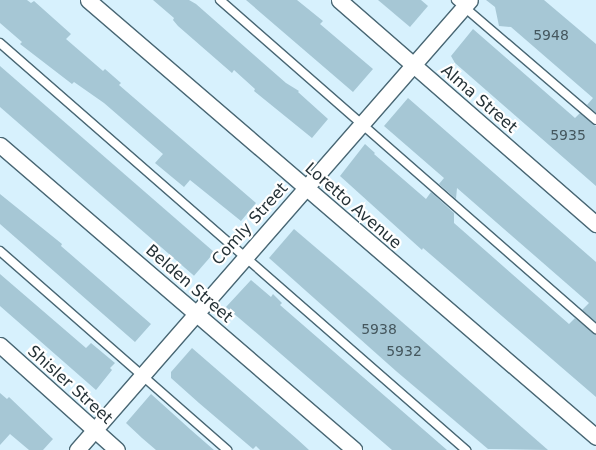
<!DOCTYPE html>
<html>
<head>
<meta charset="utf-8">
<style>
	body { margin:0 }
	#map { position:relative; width:596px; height:450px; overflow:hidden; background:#d7f1fd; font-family:"DejaVu Sans",sans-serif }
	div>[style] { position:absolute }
	.building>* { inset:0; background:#a6c7d5; transform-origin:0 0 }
	.roads { filter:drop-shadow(1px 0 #496774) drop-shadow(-1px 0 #496774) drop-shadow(0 1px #496774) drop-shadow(0 -1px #496774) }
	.service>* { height:8px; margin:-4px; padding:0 4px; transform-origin:4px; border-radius:4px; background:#fff }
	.minor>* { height:15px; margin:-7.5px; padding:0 7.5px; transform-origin:7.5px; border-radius:7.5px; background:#fff }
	span { translate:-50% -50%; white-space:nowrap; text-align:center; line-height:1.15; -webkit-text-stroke:4.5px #fff; paint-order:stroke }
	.number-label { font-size:14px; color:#45575e }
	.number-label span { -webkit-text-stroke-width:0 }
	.street-label { font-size:16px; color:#253237 }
</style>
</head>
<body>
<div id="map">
	<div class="building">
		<div style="clip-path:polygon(0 0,27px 0,31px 3px,34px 1px,71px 34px,66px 39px,103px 71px,105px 69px,121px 83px,119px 85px,256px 203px,241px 221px,190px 180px,184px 187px,155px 163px,163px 154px,104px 103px,74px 82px,72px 84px,20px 44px,22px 42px,0 23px)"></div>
		<div style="clip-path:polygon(153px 0,189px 0,196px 4px,286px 83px,299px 91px,298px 92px,328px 119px,312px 138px,254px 91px,255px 89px,234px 70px,232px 73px,178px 26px,173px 20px,174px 18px)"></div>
		<div style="clip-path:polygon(246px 0,297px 0,323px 21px,320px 24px,373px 69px,353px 92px)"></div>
		<div style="clip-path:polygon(378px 0,421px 0,428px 6px,410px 27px)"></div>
		<div style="clip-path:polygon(486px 0,544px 0,596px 44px,596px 113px,587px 105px,593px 98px,511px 27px,499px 26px,495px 7px)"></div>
		<div style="clip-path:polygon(473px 29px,575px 118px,580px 113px,596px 126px,596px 186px,455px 63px,451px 56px)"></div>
		<div style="left:0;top:66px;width:284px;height:31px;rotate:41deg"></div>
		<div style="clip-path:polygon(408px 98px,596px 262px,596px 322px,582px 310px,589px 303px,457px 188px,456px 199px,439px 184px,444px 178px,384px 126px)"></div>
		<div style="clip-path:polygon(365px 144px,375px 153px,374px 154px,426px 199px,431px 192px,454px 213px,454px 223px,569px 324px,575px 318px,596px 335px,596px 397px,423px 248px,422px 250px,340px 176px)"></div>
		<div style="clip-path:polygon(0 194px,62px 244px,61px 246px,151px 324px,135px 342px,0 224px)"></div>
		<div style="clip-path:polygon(294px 229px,369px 293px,548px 450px,488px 449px,396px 371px,269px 258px)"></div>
		<div style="clip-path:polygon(0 274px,86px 348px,91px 343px,115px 363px,110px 368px,112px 370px,96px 390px,0 306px)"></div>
		<div style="clip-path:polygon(251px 280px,271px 297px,273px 294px,282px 303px,280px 305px,447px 450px,392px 450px,259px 335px,226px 307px)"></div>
		<div style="clip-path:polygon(192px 348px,297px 439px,309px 450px,260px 450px,256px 446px,253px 449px,199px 403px,171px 378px,171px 372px)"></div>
		<div style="clip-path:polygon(0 393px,7px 399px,9px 397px,53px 439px,43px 450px,29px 450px,10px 434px,0 445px)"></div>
		<div style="clip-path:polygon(151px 394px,191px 430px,214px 450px,156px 450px,142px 438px,126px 423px)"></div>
	</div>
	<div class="roads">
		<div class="service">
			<div style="left:220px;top:0;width:500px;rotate:41.2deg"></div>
			<div style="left:456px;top:0;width:184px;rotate:40.6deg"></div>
			<div style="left:0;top:43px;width:619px;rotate:41.13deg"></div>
			<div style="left:0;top:251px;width:302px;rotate:41.2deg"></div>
		</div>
		<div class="minor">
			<div style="left:88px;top:0;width:670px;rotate:40.7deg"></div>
			<div style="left:339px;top:0;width:341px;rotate:41.1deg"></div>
			<div style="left:0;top:145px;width:467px;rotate:40.7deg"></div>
			<div style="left:0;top:345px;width:157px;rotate:41.9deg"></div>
			<div style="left:77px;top:450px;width:597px;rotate:-48.87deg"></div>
		</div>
	</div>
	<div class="number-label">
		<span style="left:551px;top:35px">5948</span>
		<span style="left:568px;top:135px">5935</span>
		<span style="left:379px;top:329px">5938</span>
		<span style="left:404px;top:351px">5932</span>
	</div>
	<div class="street-label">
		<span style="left:479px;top:99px;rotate:41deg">Alma Street</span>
		<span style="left:353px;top:206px;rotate:41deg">Loretto Avenue</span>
		<span style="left:250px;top:224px;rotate:-48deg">Comly Street</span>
		<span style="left:189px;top:284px;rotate:41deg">Belden Street</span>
		<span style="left:70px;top:385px;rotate:42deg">Shisler Street</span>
	</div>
</div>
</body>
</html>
